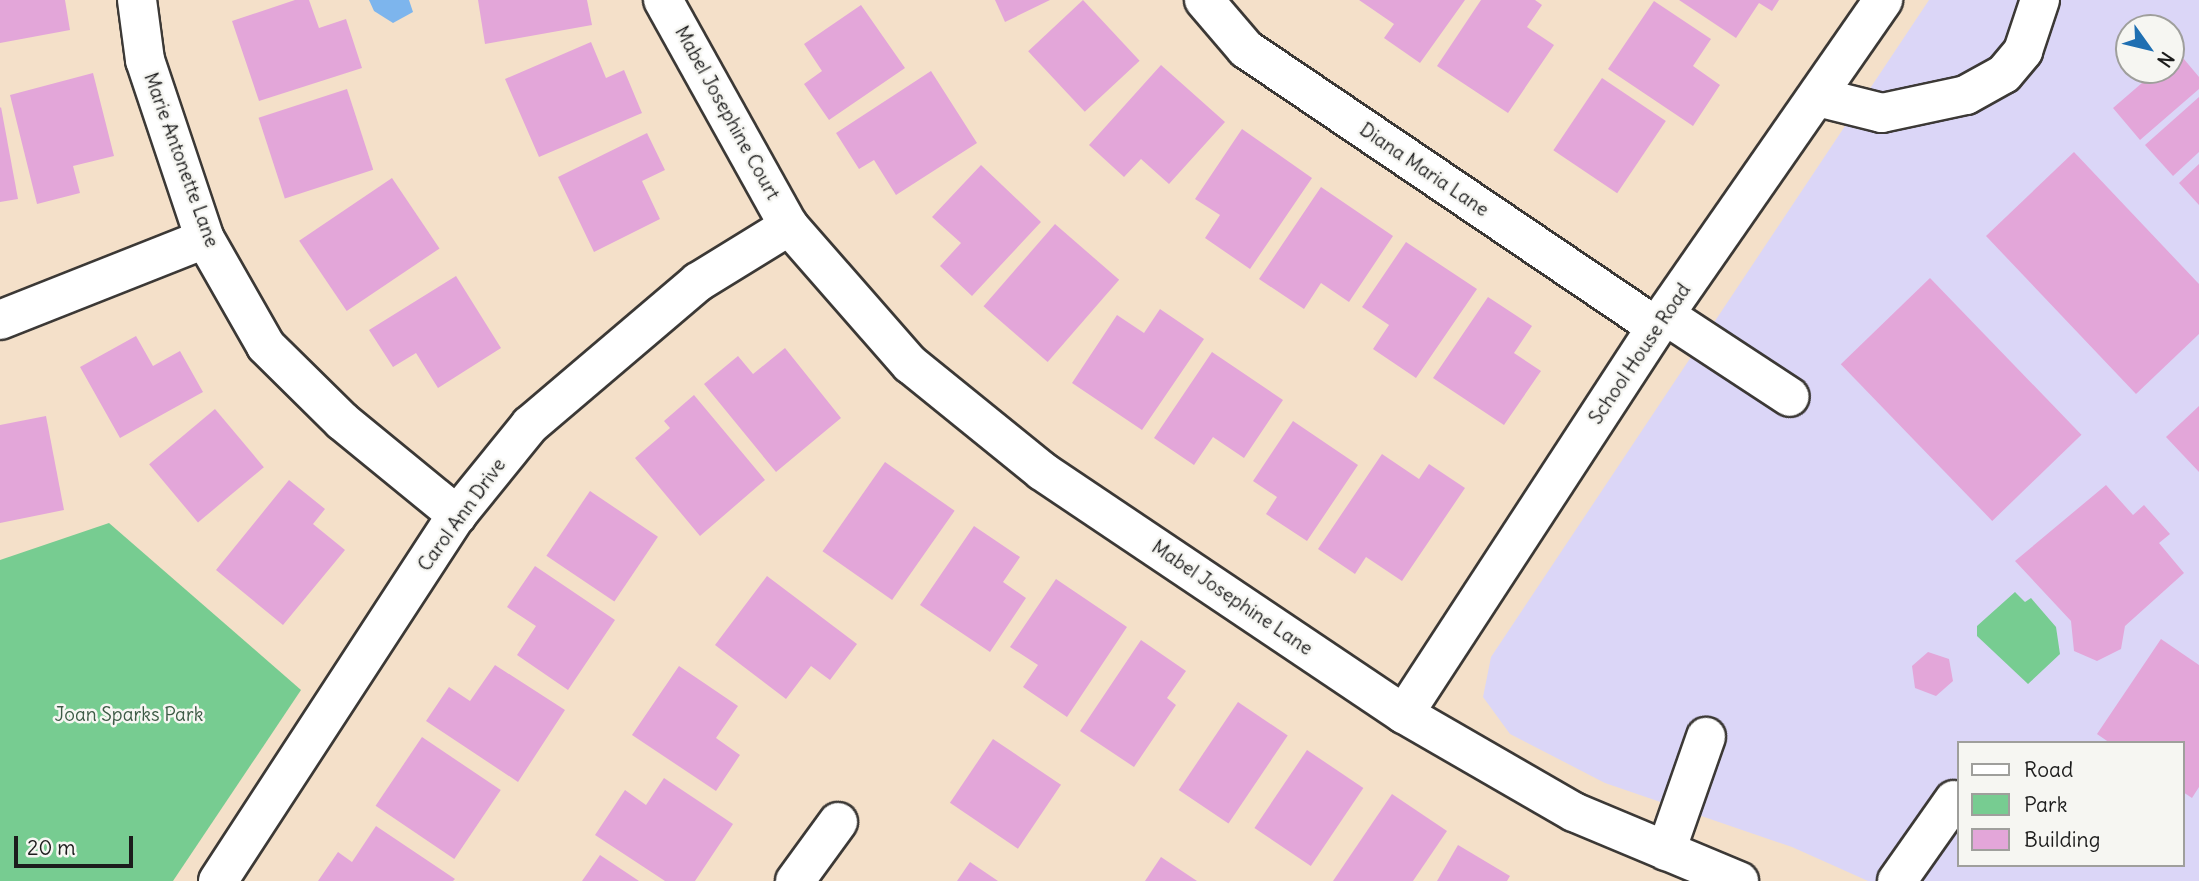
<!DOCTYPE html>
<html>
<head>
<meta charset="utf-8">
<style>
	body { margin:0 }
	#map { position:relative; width:2199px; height:881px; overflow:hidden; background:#f4e0c9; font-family:Delius,sans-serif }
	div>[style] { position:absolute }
	.built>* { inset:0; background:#dbd6f7 }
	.green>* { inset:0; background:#77cc91 }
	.water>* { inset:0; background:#7db5ed }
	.building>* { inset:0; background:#e3a6d9; transform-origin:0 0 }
	.roads { filter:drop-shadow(2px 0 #3c3936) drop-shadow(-2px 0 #3c3936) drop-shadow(0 2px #3c3936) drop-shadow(0 -2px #3c3936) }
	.minor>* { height:38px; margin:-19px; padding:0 19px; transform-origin:19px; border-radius:19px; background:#fff }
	span { translate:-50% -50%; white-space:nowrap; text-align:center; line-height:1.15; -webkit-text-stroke:5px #f6f6f2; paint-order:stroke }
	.street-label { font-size:19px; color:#1c1c1c }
	.park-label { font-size:19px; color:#3c5a45 }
	.legend { position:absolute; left:1957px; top:741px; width:228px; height:126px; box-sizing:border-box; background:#f6f6f2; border:2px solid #9f9f9c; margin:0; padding:9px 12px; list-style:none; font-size:21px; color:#1c1c1c }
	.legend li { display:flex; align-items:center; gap:14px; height:35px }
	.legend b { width:35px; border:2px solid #9f9f9c }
	.north { position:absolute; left:2115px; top:14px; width:70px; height:70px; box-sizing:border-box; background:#f6f6f2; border:2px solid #9f9f9c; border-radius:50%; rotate:124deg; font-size:19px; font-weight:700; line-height:28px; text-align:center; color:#1c1c1c }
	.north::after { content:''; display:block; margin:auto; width:24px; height:32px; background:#1f6fb2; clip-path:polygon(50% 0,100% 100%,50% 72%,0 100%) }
	.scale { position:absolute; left:14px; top:836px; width:119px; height:32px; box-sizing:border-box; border:4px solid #1c1c1c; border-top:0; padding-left:9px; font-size:21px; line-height:24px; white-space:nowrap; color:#1c1c1c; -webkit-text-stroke:5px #f6f6f2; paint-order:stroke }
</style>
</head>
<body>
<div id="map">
	<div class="built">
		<div style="clip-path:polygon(evenodd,1929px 0,2199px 0,2199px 881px,1868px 881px,1792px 847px,1605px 783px,1510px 734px,1483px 697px,1491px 657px,1929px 0,2129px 28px,2171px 28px,2171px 70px,2129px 70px,2129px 28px,1929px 0,1959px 743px,2183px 743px,2183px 865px,1959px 865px,1959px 743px)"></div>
	</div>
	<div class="green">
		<div style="clip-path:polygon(109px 523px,301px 690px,173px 881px,0 881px,0 560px)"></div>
		<div style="clip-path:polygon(2015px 592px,2025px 602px,2031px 598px,2056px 627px,2060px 654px,2028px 684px,1977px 636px,1977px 626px)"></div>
	</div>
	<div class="water">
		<div style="clip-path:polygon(369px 0,409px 0,413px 12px,393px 23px,374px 11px)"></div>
	</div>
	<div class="building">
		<div style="clip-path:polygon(0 0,65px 0,70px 30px,0 43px)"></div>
		<div style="clip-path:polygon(295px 0,309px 0,319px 28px,346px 19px,362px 68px,259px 101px,232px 21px)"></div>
		<div style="clip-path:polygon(478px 0,587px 0,592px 25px,485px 44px)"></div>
		<div style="clip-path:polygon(995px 0,1050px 0,1005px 22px)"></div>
		<div style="left:1083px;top:0;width:83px;height:75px;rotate:47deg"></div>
		<div style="clip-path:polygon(1359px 0,1465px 0,1420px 63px,1384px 38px,1394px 24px)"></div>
		<div style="clip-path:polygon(1481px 0,1535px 0,1542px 5px,1527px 27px,1554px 45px,1508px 113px,1437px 66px)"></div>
		<div style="clip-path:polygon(1679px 0,1779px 0,1772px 11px,1759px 3px,1736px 38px)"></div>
		<div style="clip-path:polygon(1654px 1px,1711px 39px,1693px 66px,1720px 85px,1693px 126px,1608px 69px)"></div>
		<div style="clip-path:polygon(861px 5px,905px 68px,829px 120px,804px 84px,822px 71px,804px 44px)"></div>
		<div style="clip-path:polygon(591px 42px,606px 78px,624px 70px,642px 113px,539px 157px,505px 79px)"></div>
		<div style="clip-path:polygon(2178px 52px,2199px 77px,2199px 89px,2140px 140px,2113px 108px,2157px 70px,2171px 70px)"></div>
		<div style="clip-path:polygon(1161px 65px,1225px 122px,1169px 184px,1141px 159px,1124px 177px,1089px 145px)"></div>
		<div style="clip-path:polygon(931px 71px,977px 143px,896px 195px,874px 160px,859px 169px,836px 133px)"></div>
		<div style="clip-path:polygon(93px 73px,114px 156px,73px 166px,80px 193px,37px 204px,10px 95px)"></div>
		<div style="left:1602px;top:78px;width:77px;height:87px;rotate:34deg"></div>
		<div style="left:347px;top:89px;width:85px;height:93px;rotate:72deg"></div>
		<div style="clip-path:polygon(2199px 97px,2199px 152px,2173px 176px,2145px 145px)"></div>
		<div style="clip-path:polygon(1px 107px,18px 199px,0 202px,0 108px)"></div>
		<div style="clip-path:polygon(1242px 129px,1312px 178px,1250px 269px,1205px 238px,1220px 215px,1195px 199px)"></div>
		<div style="clip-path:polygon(647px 133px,665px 170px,642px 181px,660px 219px,594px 252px,558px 177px)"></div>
		<div style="clip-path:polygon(2074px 152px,2199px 284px,2199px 334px,2136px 394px,1986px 236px)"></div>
		<div style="clip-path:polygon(2199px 164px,2199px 205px,2179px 183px)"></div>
		<div style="clip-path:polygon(981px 165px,1041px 222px,972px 296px,940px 266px,961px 243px,932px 217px)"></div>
		<div style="left:392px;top:178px;width:85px;height:112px;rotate:56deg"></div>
		<div style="clip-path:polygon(1321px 187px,1393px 236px,1349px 302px,1321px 283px,1304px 309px,1259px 279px)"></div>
		<div style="left:1055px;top:224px;width:85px;height:109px;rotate:41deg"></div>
		<div style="clip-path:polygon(1406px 242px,1477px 289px,1416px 378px,1373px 349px,1389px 325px,1362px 307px)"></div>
		<div style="clip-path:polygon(456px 276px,501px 348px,438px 388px,416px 353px,393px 367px,369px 330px)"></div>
		<div style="left:1930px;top:278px;width:218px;height:124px;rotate:46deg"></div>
		<div style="clip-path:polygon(1488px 297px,1532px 326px,1514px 353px,1541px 371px,1504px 425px,1433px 378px)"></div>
		<div style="clip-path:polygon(1160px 309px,1204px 339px,1142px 430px,1072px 383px,1117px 315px,1144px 333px)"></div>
		<div style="clip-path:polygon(136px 336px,153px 366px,180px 351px,203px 392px,120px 438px,80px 367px)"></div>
		<div style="clip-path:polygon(785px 348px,841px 418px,776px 472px,704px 384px,738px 356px,753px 374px)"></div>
		<div style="clip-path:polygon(1212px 352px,1283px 400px,1244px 458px,1213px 437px,1194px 465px,1154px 438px)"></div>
		<div style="clip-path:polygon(694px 395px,765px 480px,700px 536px,635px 458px,670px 428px,664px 421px)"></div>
		<div style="clip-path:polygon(2199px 406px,2199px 472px,2166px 437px)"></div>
		<div style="left:215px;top:409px;width:76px;height:86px;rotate:50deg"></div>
		<div style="clip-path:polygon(46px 416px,64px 510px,0 523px,0 425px)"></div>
		<div style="clip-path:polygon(1293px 421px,1358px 465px,1307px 541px,1266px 514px,1277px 497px,1253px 481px)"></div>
		<div style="clip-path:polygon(1382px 454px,1419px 479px,1429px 464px,1465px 488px,1402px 581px,1366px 557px,1355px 574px,1318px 549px)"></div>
		<div style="left:885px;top:462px;width:85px;height:109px;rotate:35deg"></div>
		<div style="clip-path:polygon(289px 480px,325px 509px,313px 524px,345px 550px,283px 625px,216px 570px)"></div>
		<div style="clip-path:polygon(2106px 485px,2133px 515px,2144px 505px,2170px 534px,2159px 543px,2184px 573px,2125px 626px,2121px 649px,2097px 661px,2074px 651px,2071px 621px,2015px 561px)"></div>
		<div style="left:590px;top:491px;width:82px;height:78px;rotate:34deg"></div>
		<div style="clip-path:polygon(974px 526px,1020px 557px,1003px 582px,1026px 598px,990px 652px,920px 605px)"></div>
		<div style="clip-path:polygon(535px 566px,615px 620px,568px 690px,517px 655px,536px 626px,507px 607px)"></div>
		<div style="clip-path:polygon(767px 576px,857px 644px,830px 680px,811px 666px,786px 699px,715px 645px)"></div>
		<div style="clip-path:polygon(1056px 579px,1127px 627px,1067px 717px,1023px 687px,1038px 665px,1010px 647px)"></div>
		<div style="clip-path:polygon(2161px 639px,2199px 665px,2199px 787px,2192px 798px,2183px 792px,2183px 743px,2110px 743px,2097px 734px)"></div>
		<div style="clip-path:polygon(1141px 640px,1186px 671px,1167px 698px,1176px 705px,1134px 767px,1080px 731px)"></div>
		<div style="clip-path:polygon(1928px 652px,1949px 659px,1953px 681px,1936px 696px,1915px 688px,1912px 666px)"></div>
		<div style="clip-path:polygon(495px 665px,565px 710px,518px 782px,426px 721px,449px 687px,470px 701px)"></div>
		<div style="clip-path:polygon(679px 666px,738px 706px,716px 738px,740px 755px,716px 791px,632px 735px)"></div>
		<div style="left:1238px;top:702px;width:60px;height:106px;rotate:34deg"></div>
		<div style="left:422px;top:737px;width:95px;height:83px;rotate:34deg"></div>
		<div style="left:993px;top:739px;width:82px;height:77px;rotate:34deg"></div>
		<div style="left:1307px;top:750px;width:68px;height:94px;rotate:34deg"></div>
		<div style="clip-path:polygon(664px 778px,733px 824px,695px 881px,665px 881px,595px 835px,625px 790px,646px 805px)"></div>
		<div style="clip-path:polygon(1392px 794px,1447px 831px,1413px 881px,1333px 881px)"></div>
		<div style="clip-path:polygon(376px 826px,455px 879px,453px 881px,318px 881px,338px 852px,352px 862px)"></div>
		<div style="clip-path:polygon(1458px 845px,1510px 876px,1507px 881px,1437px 881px)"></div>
		<div style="clip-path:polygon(600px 855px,639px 881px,582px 881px)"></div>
		<div style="clip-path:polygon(1161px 857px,1197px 881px,1145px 881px)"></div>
		<div style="clip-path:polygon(970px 862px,998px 881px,957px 881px)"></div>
	</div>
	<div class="roads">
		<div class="minor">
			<div style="left:137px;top:0;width:61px;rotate:82.4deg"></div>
			<div style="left:145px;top:60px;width:189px;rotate:71.5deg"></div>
			<div style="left:205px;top:239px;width:123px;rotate:60.3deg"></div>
			<div style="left:266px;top:346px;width:107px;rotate:44.6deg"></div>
			<div style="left:342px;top:421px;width:149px;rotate:39.3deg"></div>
			<div style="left:663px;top:0;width:259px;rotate:60.9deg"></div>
			<div style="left:789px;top:226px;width:184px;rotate:48.8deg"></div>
			<div style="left:910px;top:364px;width:170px;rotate:39deg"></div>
			<div style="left:1042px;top:471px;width:436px;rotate:33.9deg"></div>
			<div style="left:1404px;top:714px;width:196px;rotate:30deg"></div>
			<div style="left:1574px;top:812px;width:179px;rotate:22.7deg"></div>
			<div style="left:1204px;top:0;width:65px;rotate:49.4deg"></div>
			<div style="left:1246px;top:49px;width:495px;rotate:34.1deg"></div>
			<div style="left:1818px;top:97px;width:66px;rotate:14deg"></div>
			<div style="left:1882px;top:113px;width:86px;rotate:-12.1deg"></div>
			<div style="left:1966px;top:95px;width:43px;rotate:-28.9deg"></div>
			<div style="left:2004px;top:74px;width:30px;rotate:-50deg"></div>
			<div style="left:2023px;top:51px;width:54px;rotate:-71.6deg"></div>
			<div style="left:1665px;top:315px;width:149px;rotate:33.3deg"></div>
			<div style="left:0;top:320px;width:220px;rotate:-21.6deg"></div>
			<div style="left:1404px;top:714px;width:462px;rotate:-56.9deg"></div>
			<div style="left:1656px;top:327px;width:398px;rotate:-55.2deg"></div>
			<div style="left:1666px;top:851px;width:121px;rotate:-70.7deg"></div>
			<div style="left:218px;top:881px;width:437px;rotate:-56.9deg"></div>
			<div style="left:457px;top:515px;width:116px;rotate:-51deg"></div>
			<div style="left:530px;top:425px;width:221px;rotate:-40.4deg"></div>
			<div style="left:698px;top:282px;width:107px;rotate:-31.6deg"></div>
			<div style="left:795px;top:881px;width:73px;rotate:-53.9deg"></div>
			<div style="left:1897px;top:881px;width:99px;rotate:-54.9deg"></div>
		</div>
	</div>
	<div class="street-label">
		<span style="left:727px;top:113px;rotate:61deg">Mabel Josephine Court</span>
		<span style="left:181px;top:160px;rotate:70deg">Marie Antonette Lane</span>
		<span style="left:1424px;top:170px;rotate:34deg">Diana Maria Lane</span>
		<span style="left:1640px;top:354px;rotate:-56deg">School House Road</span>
		<span style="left:462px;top:515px;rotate:-54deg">Carol Ann Drive</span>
		<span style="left:1232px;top:598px;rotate:34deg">Mabel Josephine Lane</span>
	</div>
	<div class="park-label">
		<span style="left:129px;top:715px">Joan Sparks Park</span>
	</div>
	<ul class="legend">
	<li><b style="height:9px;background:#fff"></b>Road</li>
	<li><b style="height:19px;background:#77cc91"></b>Park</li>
	<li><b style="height:19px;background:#e3a6d9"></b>Building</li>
	</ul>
	<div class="north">N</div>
	<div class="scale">20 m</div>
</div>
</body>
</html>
